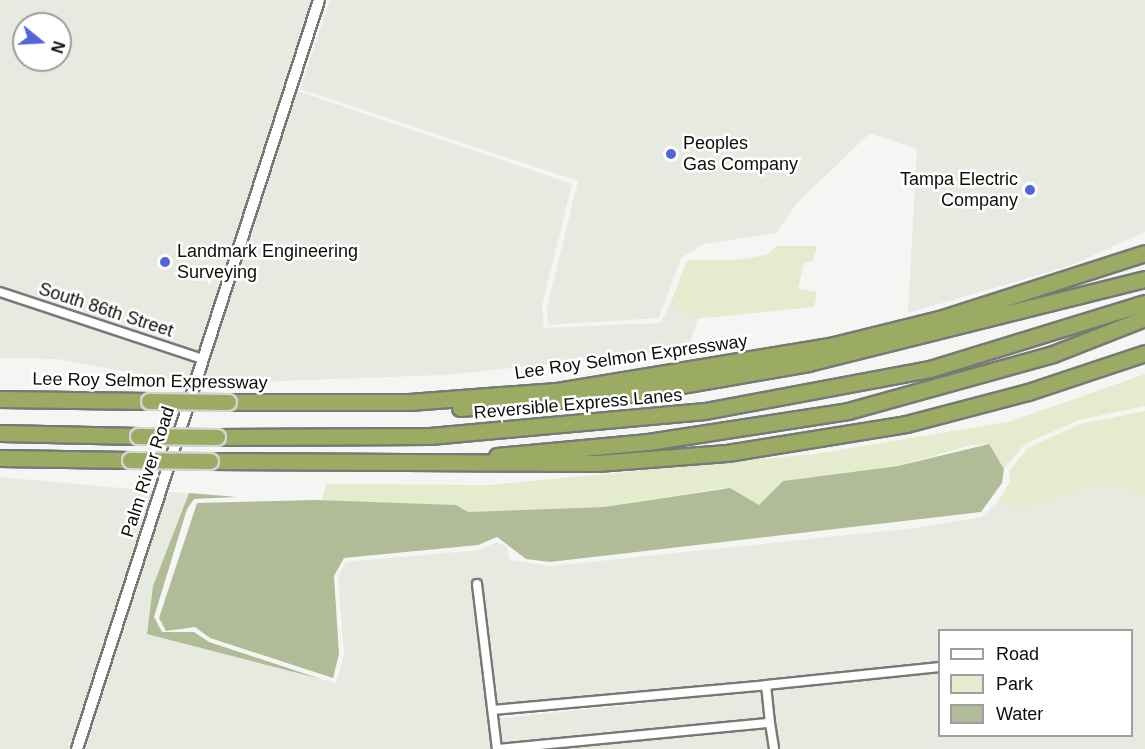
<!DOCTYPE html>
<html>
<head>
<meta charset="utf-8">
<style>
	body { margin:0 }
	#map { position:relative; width:1145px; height:749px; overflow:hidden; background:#f5f6f3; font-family:Arial,sans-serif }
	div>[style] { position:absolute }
	.built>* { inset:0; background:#e7eae0; transform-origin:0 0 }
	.green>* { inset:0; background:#e4ebce }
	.water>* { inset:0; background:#b2bb97 }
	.roads { filter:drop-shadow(2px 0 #787876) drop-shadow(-2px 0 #787876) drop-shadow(0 2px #787876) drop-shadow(0 -2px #787876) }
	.minor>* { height:8px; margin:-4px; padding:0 4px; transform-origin:4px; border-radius:4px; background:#fff }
	.tertiary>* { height:10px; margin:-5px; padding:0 5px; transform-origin:5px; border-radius:5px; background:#fff }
	.motorway>* { height:15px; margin:-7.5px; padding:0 7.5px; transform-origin:7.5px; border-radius:7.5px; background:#9cab63 }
	.bridges { filter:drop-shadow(2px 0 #d3d3d3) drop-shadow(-2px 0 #d3d3d3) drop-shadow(0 2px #d3d3d3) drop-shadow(0 -2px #d3d3d3) }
	.motorway-bridge>* { height:15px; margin:-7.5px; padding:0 7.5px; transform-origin:7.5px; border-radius:7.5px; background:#9cab63 }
	.dots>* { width:16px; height:16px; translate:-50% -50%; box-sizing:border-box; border:3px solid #fff; border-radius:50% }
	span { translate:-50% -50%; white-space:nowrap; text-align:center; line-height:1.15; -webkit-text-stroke:5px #fff; paint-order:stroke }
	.poi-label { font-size:18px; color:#0d0d0c }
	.left { translate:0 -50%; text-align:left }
	.right { translate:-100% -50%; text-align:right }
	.street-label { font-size:18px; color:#0d0d0c }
	.legend { position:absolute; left:938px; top:629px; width:195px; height:108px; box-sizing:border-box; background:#fff; border:2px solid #9e9e9e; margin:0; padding:8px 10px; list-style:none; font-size:18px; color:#0d0d0c }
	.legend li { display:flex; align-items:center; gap:12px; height:30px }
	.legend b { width:30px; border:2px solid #9e9e9e }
	.north { position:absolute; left:12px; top:12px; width:60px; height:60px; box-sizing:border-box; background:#fff; border:2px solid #9e9e9e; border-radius:50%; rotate:108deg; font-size:16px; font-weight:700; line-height:24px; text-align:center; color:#0d0d0c }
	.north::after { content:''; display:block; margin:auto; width:21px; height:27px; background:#5364da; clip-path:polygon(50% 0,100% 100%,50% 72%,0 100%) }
</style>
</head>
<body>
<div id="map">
	<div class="built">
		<div style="clip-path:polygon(evenodd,0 0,312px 0,198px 352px,0 287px,0 0,24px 24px,60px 24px,60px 60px,24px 60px,24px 24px)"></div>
		<div style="clip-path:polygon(330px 0,1145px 0,1145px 232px,1069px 266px,908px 313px,917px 149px,870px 133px,798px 202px,776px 233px,704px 244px,681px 258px,659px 318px,548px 325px,547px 307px,578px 181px,300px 89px)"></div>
		<div style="clip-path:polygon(295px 90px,572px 184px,542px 306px,544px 328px,660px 323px,670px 305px,698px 319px,687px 350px,444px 375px,200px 384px)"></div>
		<div style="clip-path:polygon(0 298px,195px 362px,188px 383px,57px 359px,0 358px)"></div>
		<div style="clip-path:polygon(0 477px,154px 491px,71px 749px,0 749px)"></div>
		<div style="clip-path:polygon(1107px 483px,1145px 495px,1145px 749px,780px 749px,772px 690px,939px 672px,940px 736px,1132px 736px,1132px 630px,940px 630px,939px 662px,498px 704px,482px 578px,471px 579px,492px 749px,83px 749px,165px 492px,189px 493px,153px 586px,148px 634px,336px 683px,344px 654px,338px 576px,346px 562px,479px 550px,497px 542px,506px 546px,510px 560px,551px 566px,915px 528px,982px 517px,998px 501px,1018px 511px)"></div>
		<div style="left:761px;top:691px;width:27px;height:263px;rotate:84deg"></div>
		<div style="clip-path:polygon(765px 729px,768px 749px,553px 749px)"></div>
	</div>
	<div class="green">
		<div style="clip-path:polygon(776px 246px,817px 246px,813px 261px,804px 263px,798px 289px,817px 292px,814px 307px,695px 319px,670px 305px,687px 260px,737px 260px,767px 255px)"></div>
		<div style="clip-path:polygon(1145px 374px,1145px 406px,1079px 420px,1025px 444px,1004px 469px,989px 444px,971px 445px,898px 466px,783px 481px,759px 505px,723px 488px,604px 507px,468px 512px,456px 505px,322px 501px,326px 484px,490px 485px,814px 454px,1012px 421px)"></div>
		<div style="clip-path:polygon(1145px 411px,1145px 495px,1107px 483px,1018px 511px,998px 501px,1010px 482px,1009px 471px,1028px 448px,1080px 424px)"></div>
	</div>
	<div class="water">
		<div style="clip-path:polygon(989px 444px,1004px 469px,1002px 483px,981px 512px,550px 562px,526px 559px,497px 537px,478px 545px,344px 558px,334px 576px,339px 654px,333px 678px,210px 638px,195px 627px,166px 631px,159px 618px,197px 503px,315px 500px,456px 505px,468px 512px,604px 507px,730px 488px,759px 505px,783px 481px,898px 466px)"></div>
		<div style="clip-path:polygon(189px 493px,237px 497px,194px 499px,187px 509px,154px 617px,162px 632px,194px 632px,209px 642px,321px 679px,147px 634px,153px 586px)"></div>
	</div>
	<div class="roads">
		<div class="minor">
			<div style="left:0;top:292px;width:213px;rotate:18.3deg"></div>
			<div style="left:477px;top:584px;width:166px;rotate:83.1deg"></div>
			<div style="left:766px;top:685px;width:175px;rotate:-5.9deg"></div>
			<div style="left:493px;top:710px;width:274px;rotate:-5.2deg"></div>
			<div style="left:766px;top:685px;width:38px;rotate:84deg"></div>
			<div style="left:498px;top:749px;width:273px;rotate:-5.5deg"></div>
			<div style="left:770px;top:723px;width:26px;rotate:81deg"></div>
		</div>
		<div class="tertiary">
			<div style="left:77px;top:749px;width:787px;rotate:-72.09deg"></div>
		</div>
		<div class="motorway">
			<div style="left:0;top:399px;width:149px;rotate:0.8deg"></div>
			<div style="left:228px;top:402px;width:181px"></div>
			<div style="left:409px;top:402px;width:148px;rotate:-4.3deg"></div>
			<div style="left:557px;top:391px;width:281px;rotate:-9.4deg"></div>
			<div style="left:834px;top:345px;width:112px;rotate:-13.9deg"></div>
			<div style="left:943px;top:318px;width:212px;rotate:-17.8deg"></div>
			<div style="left:460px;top:408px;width:170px;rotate:-4.7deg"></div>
			<div style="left:629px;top:394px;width:182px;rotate:-9.8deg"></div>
			<div style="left:808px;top:363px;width:347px;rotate:-14deg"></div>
			<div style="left:0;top:433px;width:138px;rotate:1.2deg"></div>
			<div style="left:217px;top:437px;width:213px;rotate:-0.3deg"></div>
			<div style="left:430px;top:436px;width:276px;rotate:-5.2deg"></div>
			<div style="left:705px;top:411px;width:229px;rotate:-10.6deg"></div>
			<div style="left:930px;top:369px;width:225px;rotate:-17.1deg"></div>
			<div style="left:497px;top:456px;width:152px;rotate:-5.3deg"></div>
			<div style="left:648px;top:442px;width:202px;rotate:-8.8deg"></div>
			<div style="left:848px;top:411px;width:213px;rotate:-15.5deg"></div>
			<div style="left:1053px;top:354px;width:99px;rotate:-21.4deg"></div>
			<div style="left:0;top:458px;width:130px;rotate:0.9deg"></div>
			<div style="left:210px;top:461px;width:387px;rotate:0.3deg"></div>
			<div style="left:597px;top:463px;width:130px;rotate:-4.4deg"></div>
			<div style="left:727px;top:453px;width:181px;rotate:-9.2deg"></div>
			<div style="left:906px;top:424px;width:126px;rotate:-14.7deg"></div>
			<div style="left:1028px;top:392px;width:123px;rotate:-18.4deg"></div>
		</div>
	</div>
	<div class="bridges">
		<div class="motorway-bridge">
			<div style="left:149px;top:401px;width:79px;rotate:0.7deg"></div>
			<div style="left:138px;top:436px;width:79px;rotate:0.7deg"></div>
			<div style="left:130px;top:460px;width:80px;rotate:0.7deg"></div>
		</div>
	</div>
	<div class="dots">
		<div style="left:671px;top:154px;background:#5364da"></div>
		<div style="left:1030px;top:190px;background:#5364da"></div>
		<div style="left:165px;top:262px;background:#5364da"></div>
	</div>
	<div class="poi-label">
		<span class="left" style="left:683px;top:154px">Peoples<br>Gas Company</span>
		<span class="right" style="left:1018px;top:190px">Tampa Electric<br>Company</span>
		<span class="left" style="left:177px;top:262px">Landmark Engineering<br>Surveying</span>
	</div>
	<div class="street-label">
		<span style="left:106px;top:310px;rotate:18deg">South 86th Street</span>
		<span style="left:631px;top:357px;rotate:-8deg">Lee Roy Selmon Expressway</span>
		<span style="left:150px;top:381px;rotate:1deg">Lee Roy Selmon Expressway</span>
		<span style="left:578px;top:404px;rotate:-5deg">Reversible Express Lanes</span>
		<span style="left:148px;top:472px;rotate:-72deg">Palm River Road</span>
	</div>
	<ul class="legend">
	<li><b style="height:8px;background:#fff"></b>Road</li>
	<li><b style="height:16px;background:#e4ebce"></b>Park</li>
	<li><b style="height:16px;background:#b2bb97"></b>Water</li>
	</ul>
	<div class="north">N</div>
</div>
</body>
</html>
